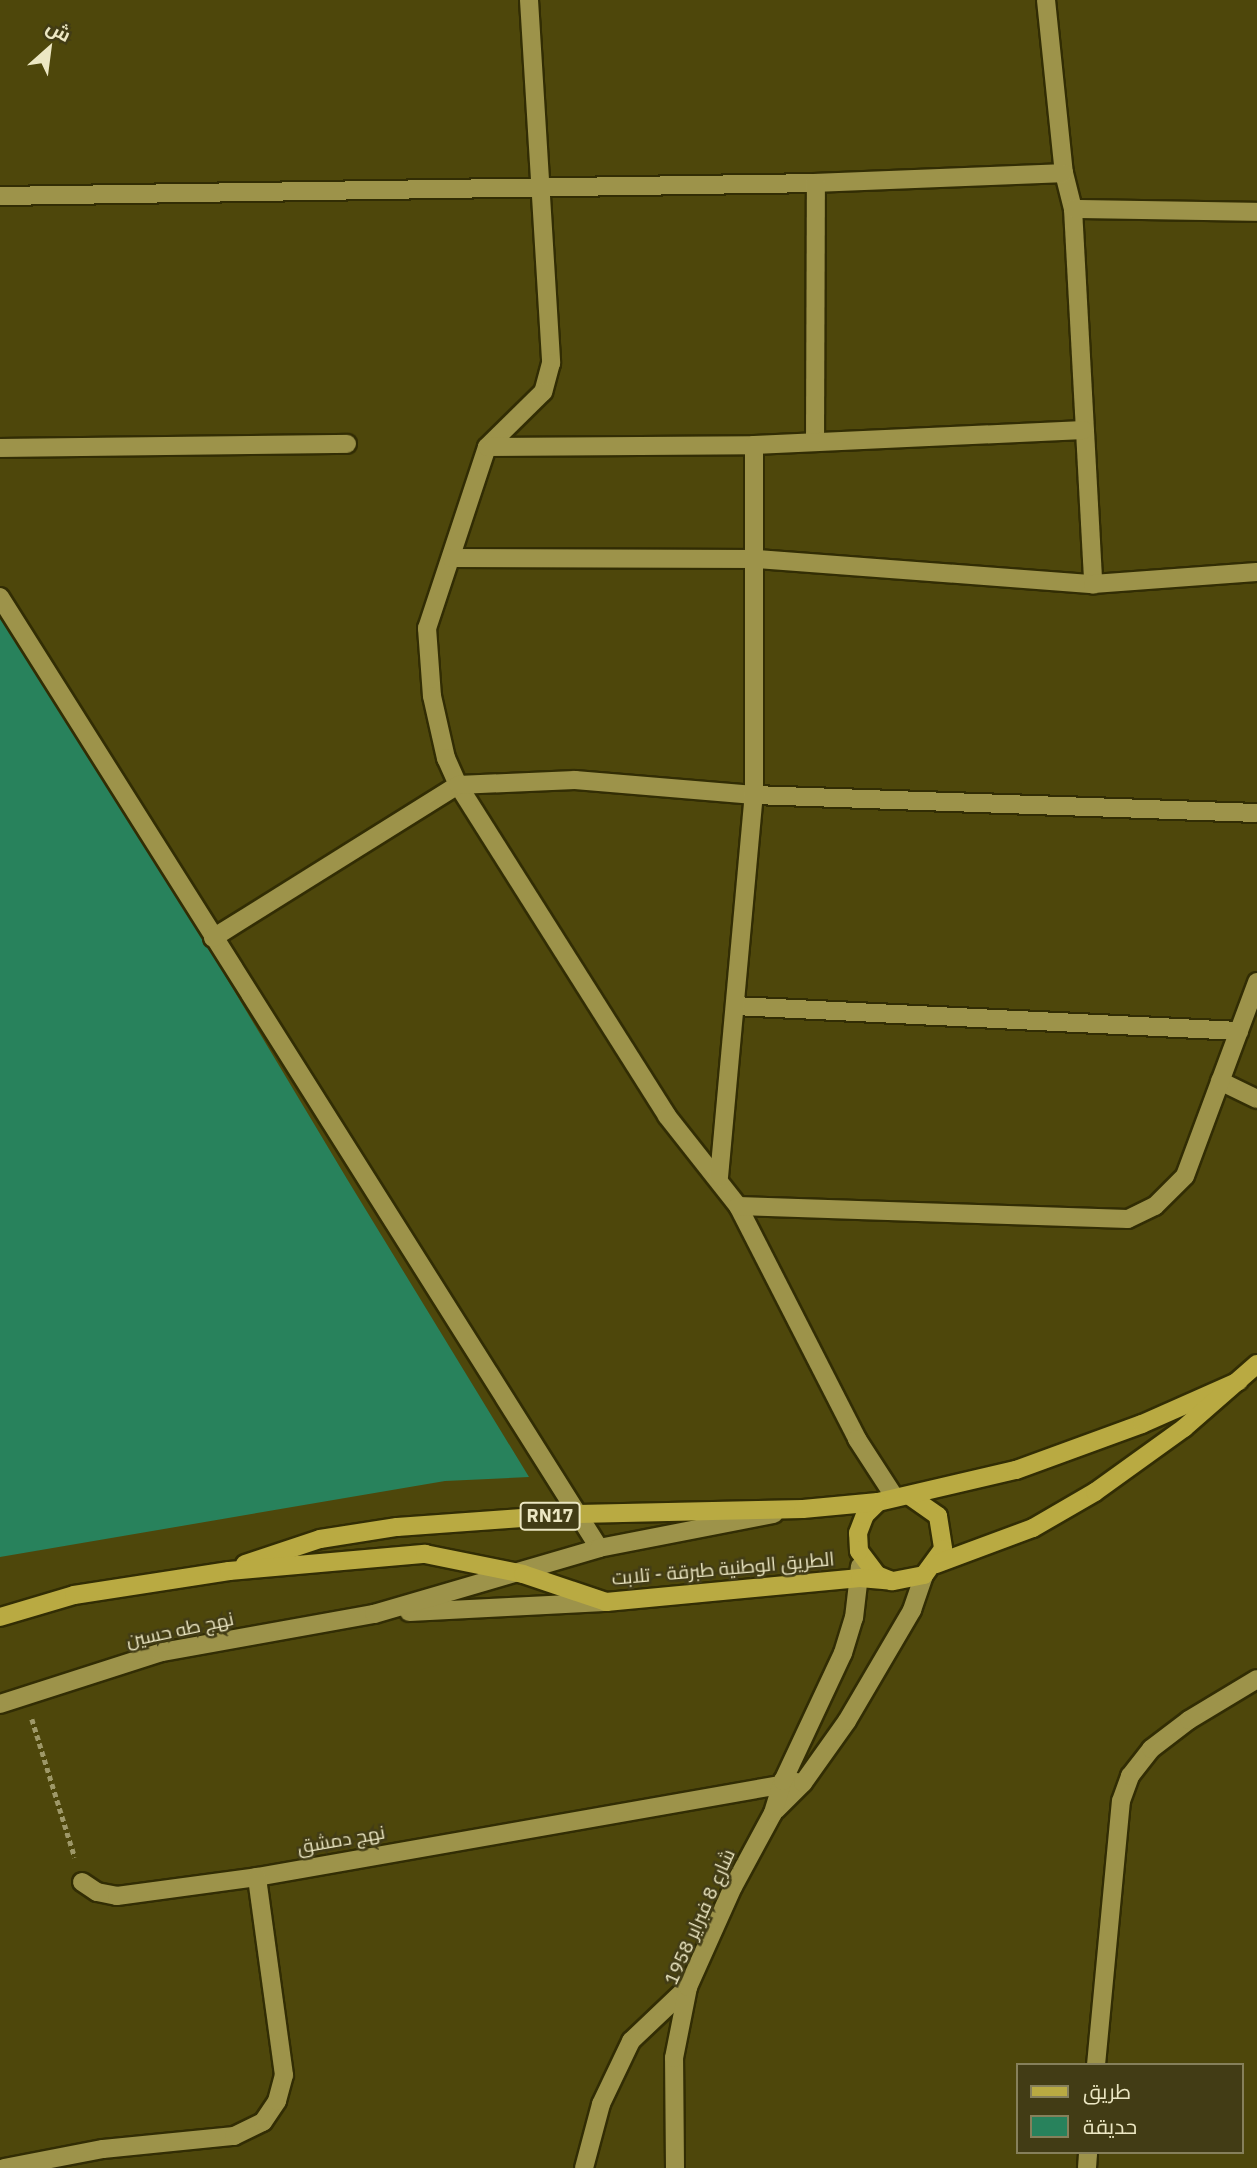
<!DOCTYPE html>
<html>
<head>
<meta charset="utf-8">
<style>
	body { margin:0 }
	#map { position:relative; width:1257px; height:2168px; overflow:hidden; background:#4e470b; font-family:"IBM Plex Sans",Cairo,sans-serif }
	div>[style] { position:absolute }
	.green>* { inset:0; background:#28825c }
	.path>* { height:4.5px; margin-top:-2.25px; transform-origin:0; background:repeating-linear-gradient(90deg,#9e9868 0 5px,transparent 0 8.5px) }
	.roads { filter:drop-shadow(2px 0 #322d04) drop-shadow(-2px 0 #322d04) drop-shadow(0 2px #322d04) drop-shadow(0 -2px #322d04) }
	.street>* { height:18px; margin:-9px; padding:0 9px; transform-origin:9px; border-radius:9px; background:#9d934a }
	.secondary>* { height:18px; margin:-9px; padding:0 9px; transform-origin:9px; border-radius:9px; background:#9d934a }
	.primary>* { height:18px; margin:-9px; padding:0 9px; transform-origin:9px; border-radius:9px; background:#b9aa42 }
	span { translate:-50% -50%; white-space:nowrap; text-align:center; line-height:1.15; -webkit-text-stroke:5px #423c15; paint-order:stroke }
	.shield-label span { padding:2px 5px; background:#423c15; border:2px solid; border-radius:5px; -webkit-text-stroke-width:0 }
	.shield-label { font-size:18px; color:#ece7c3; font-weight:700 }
	.street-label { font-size:19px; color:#ece7c3 }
	.legend { position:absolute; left:1016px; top:2063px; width:228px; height:91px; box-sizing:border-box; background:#423c15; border:2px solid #86805b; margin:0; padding:9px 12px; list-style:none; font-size:21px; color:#ece7c3 }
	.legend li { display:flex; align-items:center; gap:14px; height:35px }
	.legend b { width:35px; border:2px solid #86805b }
	.north { position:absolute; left:14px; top:14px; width:70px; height:70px; -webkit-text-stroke:5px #423c15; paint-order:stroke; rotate:28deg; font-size:19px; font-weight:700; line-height:28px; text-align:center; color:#ece7c3 }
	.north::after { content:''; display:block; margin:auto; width:24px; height:32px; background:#ece7c3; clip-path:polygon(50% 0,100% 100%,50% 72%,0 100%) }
</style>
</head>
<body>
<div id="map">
	<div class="green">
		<div style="clip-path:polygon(0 600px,347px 1179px,529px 1477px,445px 1481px,0 1557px)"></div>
	</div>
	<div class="path">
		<div style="left:32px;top:1719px;width:145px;rotate:72.8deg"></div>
	</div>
	<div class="roads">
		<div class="street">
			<div style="left:529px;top:0;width:364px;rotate:86.5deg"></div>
			<div style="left:551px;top:363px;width:30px;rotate:105deg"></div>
			<div style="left:543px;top:392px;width:78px;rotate:135.5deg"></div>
			<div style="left:487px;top:447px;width:191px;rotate:108.3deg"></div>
			<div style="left:427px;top:628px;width:68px;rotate:85.8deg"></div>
			<div style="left:432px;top:696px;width:64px;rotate:77.3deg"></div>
			<div style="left:446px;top:758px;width:30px;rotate:66deg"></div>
			<div style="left:458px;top:785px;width:391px;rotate:57.7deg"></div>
			<div style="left:667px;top:1116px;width:115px;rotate:51.7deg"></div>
			<div style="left:738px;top:1206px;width:262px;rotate:62.9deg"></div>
			<div style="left:857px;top:1439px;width:68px;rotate:57deg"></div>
			<div style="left:1046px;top:0;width:174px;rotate:84.1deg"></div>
			<div style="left:1064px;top:173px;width:37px;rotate:76deg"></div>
			<div style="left:1073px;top:209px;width:376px;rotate:86.9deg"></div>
			<div style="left:0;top:196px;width:816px;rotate:-0.91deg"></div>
			<div style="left:816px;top:183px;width:248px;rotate:-2.3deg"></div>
			<div style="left:1073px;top:209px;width:184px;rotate:0.9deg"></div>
			<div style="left:815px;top:442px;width:259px;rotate:-89.8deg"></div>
			<div style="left:487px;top:447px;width:267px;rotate:-0.4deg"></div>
			<div style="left:754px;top:445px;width:330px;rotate:-2.6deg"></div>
			<div style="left:0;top:448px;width:347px;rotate:-0.7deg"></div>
			<div style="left:451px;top:558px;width:306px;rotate:0.2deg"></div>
			<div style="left:757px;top:559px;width:337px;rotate:4.3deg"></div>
			<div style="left:1093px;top:584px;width:164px;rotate:-4.2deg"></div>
			<div style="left:0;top:597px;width:1124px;rotate:57.79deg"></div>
			<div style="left:213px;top:938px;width:289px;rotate:-32deg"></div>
			<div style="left:458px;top:785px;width:117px;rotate:-2.4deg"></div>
			<div style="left:575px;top:780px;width:180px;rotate:4.8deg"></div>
			<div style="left:754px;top:795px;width:503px;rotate:2.05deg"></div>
			<div style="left:735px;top:1006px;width:505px;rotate:2.84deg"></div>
			<div style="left:1220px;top:1081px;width:41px;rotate:25.9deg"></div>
			<div style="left:719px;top:1177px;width:384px;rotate:-84.8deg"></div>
			<div style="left:754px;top:795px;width:350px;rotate:-90deg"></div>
			<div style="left:738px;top:1206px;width:390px;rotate:1.9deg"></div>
			<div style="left:1128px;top:1219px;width:30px;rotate:-26deg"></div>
			<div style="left:1155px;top:1206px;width:42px;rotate:-45deg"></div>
			<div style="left:1185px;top:1176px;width:207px;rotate:-69.6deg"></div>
			<div style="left:82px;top:1882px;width:18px;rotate:34deg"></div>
			<div style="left:97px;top:1892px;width:20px;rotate:11deg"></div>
			<div style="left:117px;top:1896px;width:141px;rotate:-7.7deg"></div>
			<div style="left:257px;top:1877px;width:548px;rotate:-9.98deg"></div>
			<div style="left:1096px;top:2065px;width:265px;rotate:-84.6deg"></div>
			<div style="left:1121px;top:1801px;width:27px;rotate:-70deg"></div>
			<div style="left:1130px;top:1776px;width:34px;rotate:-52deg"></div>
			<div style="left:1151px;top:1749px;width:48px;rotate:-37.3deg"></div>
			<div style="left:1189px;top:1720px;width:79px;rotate:-31.1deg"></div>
			<div style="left:4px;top:2168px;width:101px;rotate:-10.9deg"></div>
			<div style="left:103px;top:2149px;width:132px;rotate:-5.7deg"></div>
			<div style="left:234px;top:2136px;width:32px;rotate:-26deg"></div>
			<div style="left:263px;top:2122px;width:25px;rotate:-56deg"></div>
			<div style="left:277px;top:2101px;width:27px;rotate:-75deg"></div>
			<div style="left:284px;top:2075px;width:200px;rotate:-97.8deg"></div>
			<div style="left:584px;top:2168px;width:66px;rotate:-75.1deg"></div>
			<div style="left:601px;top:2104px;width:70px;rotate:-64.5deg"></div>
			<div style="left:631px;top:2041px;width:79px;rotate:-43.5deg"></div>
			<div style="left:1087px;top:2168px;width:16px;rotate:-86deg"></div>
		</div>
		<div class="secondary">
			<div style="left:409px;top:1612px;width:196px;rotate:-2.9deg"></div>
			<div style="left:0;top:1704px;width:170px;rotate:-17.8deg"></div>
			<div style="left:162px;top:1652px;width:215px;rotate:-10.2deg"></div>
			<div style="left:374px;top:1614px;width:234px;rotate:-16.3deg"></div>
			<div style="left:599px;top:1548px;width:178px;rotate:-11deg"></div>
			<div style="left:776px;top:1810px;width:38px;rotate:-45deg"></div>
			<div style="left:803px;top:1783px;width:76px;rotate:-54.6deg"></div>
			<div style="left:847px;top:1721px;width:129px;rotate:-59.6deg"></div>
			<div style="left:912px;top:1610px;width:37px;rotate:-71deg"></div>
			<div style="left:675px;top:2168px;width:110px;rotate:-90.5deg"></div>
			<div style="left:674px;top:2058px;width:72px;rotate:-78.8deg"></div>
			<div style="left:688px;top:1987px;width:110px;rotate:-65.8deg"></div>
			<div style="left:733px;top:1887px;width:84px;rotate:-61.6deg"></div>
			<div style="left:773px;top:1813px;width:34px;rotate:-73deg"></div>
			<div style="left:783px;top:1781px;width:141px;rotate:-64.9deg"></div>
			<div style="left:843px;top:1653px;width:37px;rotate:-73deg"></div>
			<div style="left:854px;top:1618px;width:52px;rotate:-83.4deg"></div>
		</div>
		<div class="primary">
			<div style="left:911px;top:1497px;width:33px;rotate:35deg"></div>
			<div style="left:938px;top:1516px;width:33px;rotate:81deg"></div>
			<div style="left:943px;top:1549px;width:32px;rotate:126deg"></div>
			<div style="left:924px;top:1575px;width:33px;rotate:169deg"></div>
			<div style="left:892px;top:1581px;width:16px;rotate:-158deg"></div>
			<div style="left:877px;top:1575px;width:30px;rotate:-127deg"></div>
			<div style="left:859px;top:1551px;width:18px;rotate:-93deg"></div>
			<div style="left:858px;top:1533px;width:19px;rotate:-69deg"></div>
			<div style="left:865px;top:1515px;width:18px;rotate:-45deg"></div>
			<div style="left:878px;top:1502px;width:142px;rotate:-13.1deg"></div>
			<div style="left:1016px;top:1470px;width:134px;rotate:-20.1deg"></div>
			<div style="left:1142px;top:1424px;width:106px;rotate:-23.9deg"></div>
			<div style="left:245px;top:1564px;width:79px;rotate:-18.4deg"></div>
			<div style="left:320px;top:1539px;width:78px;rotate:-8.9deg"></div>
			<div style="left:397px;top:1527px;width:181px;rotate:-4.1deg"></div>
			<div style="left:578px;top:1514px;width:225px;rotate:-1.3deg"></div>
			<div style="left:803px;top:1509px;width:75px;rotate:-5.3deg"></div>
			<div style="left:936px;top:1564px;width:103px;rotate:-20.4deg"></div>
			<div style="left:1033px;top:1528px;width:72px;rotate:-30.1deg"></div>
			<div style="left:1095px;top:1492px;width:110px;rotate:-35.7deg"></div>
			<div style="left:1184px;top:1428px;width:97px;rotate:-41.2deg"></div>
			<div style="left:0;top:1617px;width:77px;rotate:-16.6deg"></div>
			<div style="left:74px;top:1595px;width:157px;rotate:-8.8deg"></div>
			<div style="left:229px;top:1571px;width:197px;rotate:-5deg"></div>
			<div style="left:425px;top:1554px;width:100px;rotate:11.5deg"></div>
			<div style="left:523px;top:1574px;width:88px;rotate:18.6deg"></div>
			<div style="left:606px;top:1602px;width:255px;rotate:-5.4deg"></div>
			<div style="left:860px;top:1578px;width:32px;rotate:5deg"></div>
		</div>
	</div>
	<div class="shield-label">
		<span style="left:550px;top:1516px">RN17</span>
	</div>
	<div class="street-label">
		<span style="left:723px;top:1569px;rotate:-5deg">الطريق الوطنية طبرقة - تلابت</span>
		<span style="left:180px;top:1630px;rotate:-12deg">نهج طه حسين</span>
		<span style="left:341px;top:1840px;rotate:-10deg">نهج دمشق</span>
		<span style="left:700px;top:1917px;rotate:-66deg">شارع 8 فبراير 1958</span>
	</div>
	<ul class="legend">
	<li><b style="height:9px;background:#b9aa42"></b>طريق</li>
	<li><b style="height:19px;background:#28825c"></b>حديقة</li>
	</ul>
	<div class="north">ش</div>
</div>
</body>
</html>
